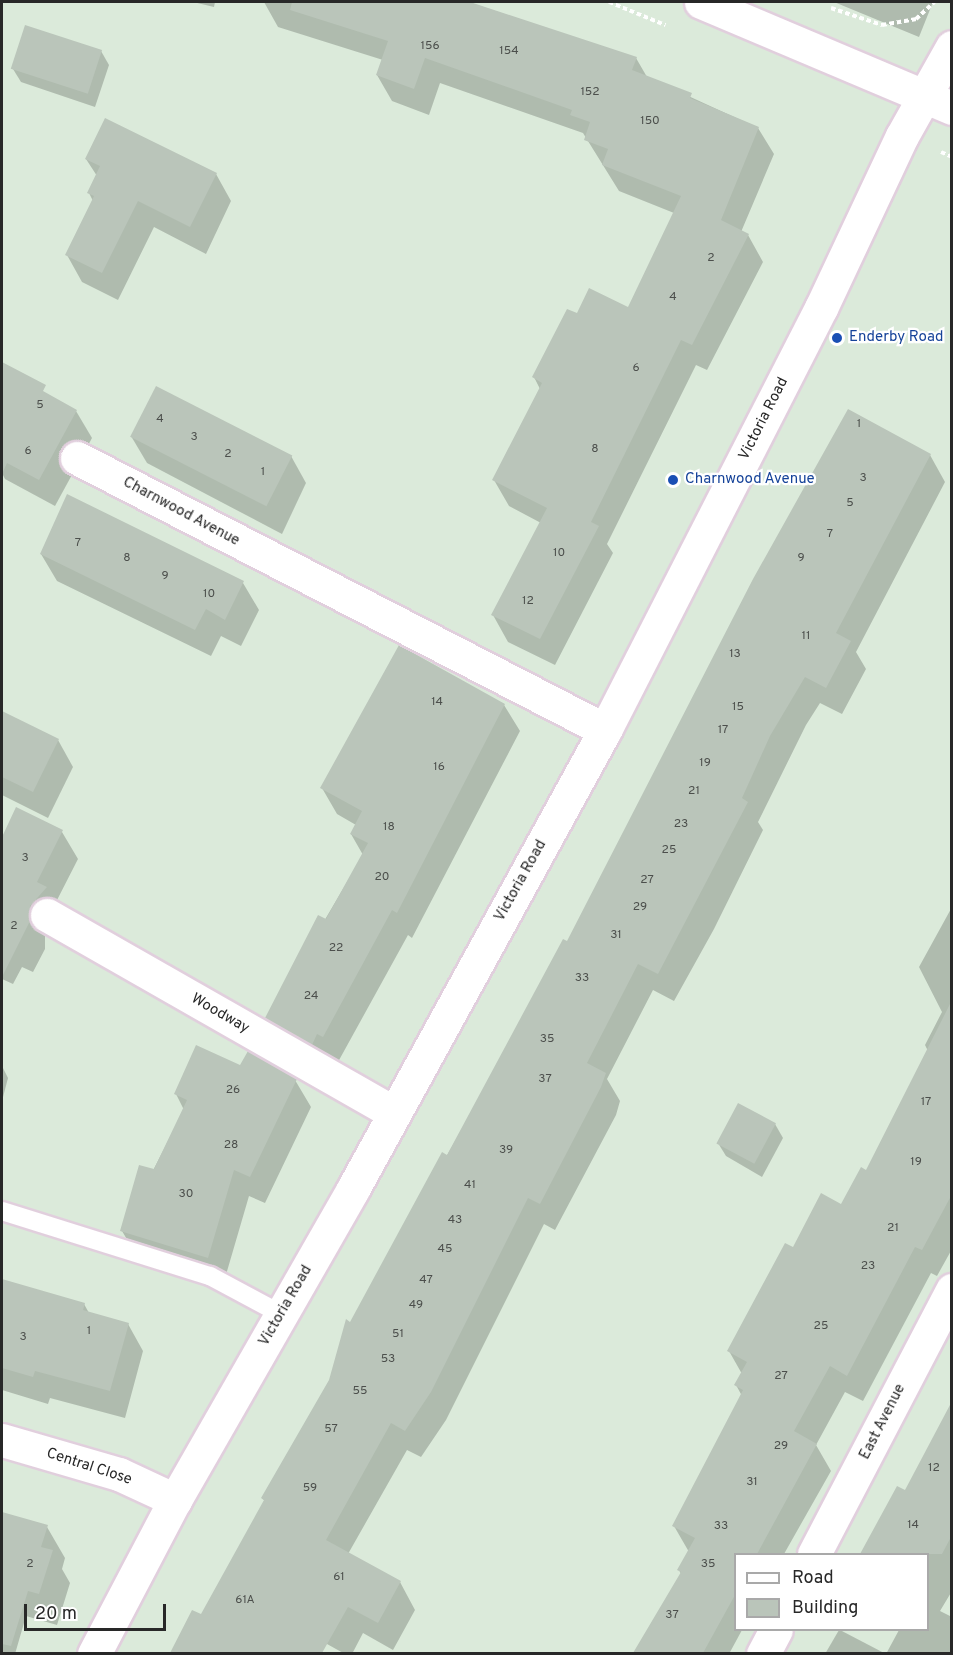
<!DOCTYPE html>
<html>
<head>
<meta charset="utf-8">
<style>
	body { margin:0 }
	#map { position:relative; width:953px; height:1655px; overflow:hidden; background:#dbeada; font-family:Overpass,sans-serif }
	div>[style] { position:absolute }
	.shadow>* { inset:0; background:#0003 }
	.building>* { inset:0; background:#bac5ba; transform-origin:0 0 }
	.path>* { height:4px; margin-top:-2px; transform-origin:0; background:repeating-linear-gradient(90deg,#fff 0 4.5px,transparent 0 7.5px) }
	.roads { filter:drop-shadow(2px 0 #e1cfdd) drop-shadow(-2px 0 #e1cfdd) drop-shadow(0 2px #e1cfdd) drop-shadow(0 -2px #e1cfdd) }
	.service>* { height:18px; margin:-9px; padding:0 9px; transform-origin:9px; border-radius:9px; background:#fff }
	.minor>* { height:33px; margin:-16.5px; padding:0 16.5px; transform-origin:16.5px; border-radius:16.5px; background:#fff }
	.tertiary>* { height:33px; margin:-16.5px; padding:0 16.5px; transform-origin:16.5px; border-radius:16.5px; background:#fff }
	.secondary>* { height:33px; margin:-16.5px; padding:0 16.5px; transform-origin:16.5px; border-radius:16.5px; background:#fff }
	.dots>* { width:16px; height:16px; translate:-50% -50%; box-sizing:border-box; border:3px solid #fff; border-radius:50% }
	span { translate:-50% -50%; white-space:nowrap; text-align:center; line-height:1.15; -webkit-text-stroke:4.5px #fff; paint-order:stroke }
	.number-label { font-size:12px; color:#4c4f4c }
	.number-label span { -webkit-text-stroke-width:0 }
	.transit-label { font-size:15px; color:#164399 }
	.left { translate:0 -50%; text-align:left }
	.street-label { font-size:15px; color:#282828 }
	.frame { position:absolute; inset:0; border:3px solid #282828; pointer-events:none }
	.legend { position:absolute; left:734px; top:1553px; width:195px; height:78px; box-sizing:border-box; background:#fff; border:2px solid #a9a9a9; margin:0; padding:8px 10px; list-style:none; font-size:18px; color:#282828 }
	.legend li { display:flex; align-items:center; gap:12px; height:30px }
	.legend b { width:30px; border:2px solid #a9a9a9 }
	.scale { position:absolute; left:24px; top:1604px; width:142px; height:27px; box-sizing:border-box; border:3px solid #282828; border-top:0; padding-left:8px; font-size:18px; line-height:21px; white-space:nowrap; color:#282828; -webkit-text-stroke:4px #fff; paint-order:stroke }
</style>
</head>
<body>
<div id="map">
	<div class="shadow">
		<div style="clip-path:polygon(193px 2px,215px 2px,214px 7px)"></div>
		<div style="clip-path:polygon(264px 2px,468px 2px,636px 58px,647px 77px,758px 128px,774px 154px,741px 232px,748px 235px,763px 262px,707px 370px,696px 365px,607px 544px,613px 553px,555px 665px,508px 642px,493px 615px,541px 523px,509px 506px,494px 480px,540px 389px,534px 377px,577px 315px,628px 309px,674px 213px,619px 191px,583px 133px,440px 83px,429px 115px,392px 101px,377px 75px,383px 60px,278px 27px)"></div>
		<div style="clip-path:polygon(834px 2px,933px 2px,919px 37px)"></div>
		<div style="clip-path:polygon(101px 51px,109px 65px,95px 107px,21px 82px,13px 69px)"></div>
		<div style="clip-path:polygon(86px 159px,216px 174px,231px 201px,206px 254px,154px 227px,118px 300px,82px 282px,67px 255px,93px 201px,89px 193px,97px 176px)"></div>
		<div style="clip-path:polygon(26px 383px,76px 411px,92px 438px,55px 506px,5px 479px,2px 473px,2px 429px)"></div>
		<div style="clip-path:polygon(131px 436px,291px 456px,306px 483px,282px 534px,147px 463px)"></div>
		<div style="clip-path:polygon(930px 455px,945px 482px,856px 652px,866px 669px,842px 714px,820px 703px,806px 725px,758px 822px,763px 830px,714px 929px,674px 1001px,653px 990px,607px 1079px,620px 1101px,616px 1115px,555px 1230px,544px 1224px,446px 1420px,421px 1457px,407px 1450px,348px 1554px,400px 1582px,415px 1610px,393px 1650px,363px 1633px,352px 1654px,345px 1654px,318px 1639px,311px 1654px,171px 1654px,193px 1612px,202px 1616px,265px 1501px,262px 1498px,330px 1380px,351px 1324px,568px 943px)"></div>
		<div style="clip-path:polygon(68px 496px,243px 583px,259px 610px,241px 646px,221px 636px,211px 656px,57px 581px,41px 554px)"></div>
		<div style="clip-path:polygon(504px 705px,520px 731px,412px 938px,408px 935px,338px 1062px,282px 1044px,267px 1018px,363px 855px,351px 834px,356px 825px,337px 814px,322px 788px)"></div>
		<div style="clip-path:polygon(2px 713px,58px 740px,73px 767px,48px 818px,2px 795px)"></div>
		<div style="clip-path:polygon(17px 809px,62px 832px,78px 859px,55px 904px,62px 915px,45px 934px,45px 949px,33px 972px,22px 967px,13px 984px,2px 979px,2px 840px)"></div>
		<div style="clip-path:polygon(952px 907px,952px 1249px,937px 1276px,931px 1273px,863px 1401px,845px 1392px,816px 1445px,831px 1471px,784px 1554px,736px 1554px,736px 1630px,742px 1630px,729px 1654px,634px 1654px,681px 1574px,679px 1570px,689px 1552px,674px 1526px,742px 1396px,736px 1385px,742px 1374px,729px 1351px,794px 1249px,842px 1206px,867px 1172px,928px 1051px,925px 1045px,942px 1012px,919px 967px)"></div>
		<div style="clip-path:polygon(2px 1066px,8px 1078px,2px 1101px)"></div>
		<div style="clip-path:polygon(241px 1067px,295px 1080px,311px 1107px,265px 1203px,249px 1196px,223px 1285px,138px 1258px,122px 1231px,184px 1110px,176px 1094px)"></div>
		<div style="clip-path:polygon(775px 1124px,783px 1138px,762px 1177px,726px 1156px,718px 1143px)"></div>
		<div style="clip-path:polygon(2px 1281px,84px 1304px,89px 1313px,128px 1324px,143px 1351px,125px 1418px,50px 1398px,48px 1404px,2px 1390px)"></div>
		<div style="clip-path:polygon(952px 1423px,952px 1591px,940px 1611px,952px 1617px,952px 1654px,886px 1654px,899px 1630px,928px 1630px,928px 1554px,867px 1554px,864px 1550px)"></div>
		<div style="clip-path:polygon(2px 1513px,47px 1527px,65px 1558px,62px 1569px,70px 1583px,57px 1625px,26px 1616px,15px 1654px,2px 1654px)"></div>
		<div style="clip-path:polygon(839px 1630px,840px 1630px,886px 1654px,825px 1654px)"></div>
	</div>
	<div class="building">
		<div style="clip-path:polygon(292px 2px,470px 2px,637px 57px,632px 70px,692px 93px,690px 98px,759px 127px,721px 220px,749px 234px,692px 345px,681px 340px,591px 522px,599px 526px,540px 639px,491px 615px,547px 508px,492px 480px,542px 383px,532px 377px,567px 309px,577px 313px,589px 288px,628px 307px,681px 196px,602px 165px,608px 149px,584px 140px,590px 122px,570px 115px,572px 110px,425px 58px,414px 89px,376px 75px,388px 41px,290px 10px)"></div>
		<div style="left:25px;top:25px;width:81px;height:46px;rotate:18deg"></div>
		<div style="clip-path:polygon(105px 118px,217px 173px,190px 227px,138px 201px,102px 273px,65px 255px,94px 196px,87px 193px,100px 166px,85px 159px)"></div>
		<div style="clip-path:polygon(2px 362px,46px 385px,43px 391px,77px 410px,39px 480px,7px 463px,2px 474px)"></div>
		<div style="left:156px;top:386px;width:153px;height:57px;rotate:27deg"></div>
		<div style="clip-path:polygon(848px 409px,931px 454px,836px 633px,851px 641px,826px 688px,805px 677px,770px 736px,742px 798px,748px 802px,658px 974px,638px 964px,587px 1063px,606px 1073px,601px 1087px,540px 1204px,528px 1198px,431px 1392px,405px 1431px,391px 1423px,326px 1540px,401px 1581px,378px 1623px,348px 1607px,322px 1653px,170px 1653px,192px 1610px,201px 1614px,264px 1500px,261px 1498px,329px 1380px,346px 1319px,350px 1322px,442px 1152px,447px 1155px,563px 939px,567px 941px,753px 579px)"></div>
		<div style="clip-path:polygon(67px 494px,244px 581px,225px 620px,206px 609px,195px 630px,40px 554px)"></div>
		<div style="clip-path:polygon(399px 645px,505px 704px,397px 913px,392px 910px,323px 1037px,317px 1034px,312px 1045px,265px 1018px,318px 915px,326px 919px,368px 843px,350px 834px,362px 811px,320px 788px)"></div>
		<div style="clip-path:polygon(2px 711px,59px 739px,33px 792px,2px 777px)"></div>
		<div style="clip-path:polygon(16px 807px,63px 830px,37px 882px,47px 887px,30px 906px,30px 921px,2px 977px,2px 837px)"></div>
		<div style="clip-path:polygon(951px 1002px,951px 1196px,922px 1250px,915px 1247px,847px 1376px,830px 1366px,794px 1431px,817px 1444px,757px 1554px,735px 1554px,735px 1595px,703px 1653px,633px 1653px,681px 1572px,677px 1570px,695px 1538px,672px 1526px,743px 1390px,734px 1385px,747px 1362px,727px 1351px,785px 1243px,793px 1247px,821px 1193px,841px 1204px,861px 1167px,866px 1170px)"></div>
		<div style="clip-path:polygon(196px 1045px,240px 1065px,248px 1051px,297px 1079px,250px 1177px,234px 1170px,208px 1258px,120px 1231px,139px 1165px,154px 1169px,187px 1100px,174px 1094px)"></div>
		<div style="left:738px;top:1103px;width:43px;height:46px;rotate:28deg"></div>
		<div style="clip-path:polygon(2px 1279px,85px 1303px,83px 1310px,129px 1323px,110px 1391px,35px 1371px,33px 1377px,2px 1368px)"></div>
		<div style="clip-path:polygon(951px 1403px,951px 1537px,942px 1554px,860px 1554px,897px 1486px,905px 1490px)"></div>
		<div style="clip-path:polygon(2px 1512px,48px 1525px,41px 1547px,53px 1550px,39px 1594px,28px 1591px,11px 1646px,2px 1644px)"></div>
	</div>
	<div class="path">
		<div style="left:609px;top:2px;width:61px;rotate:22.3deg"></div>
		<div style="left:831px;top:8px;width:54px;rotate:18.4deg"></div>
		<div style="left:882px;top:25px;width:35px;rotate:-10deg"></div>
		<div style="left:916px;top:19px;width:25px;rotate:-43deg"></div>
		<div style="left:941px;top:152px;width:12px;rotate:24deg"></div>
	</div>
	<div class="roads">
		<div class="service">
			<div style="left:2px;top:1211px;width:218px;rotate:17.4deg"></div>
			<div style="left:210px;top:1276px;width:81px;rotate:28.2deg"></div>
		</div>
		<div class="minor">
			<div style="left:925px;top:95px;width:55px;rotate:-60.6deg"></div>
			<div style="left:77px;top:458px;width:594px;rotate:27.26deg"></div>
			<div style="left:47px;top:915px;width:398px;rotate:29.7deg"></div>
			<div style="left:2px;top:1440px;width:122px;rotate:16.2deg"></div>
			<div style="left:119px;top:1474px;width:62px;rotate:24.9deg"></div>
			<div style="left:814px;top:1554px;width:298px;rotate:-62.4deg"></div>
			<div style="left:763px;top:1654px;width:27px;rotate:-62deg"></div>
		</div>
		<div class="tertiary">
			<div style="left:94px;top:1654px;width:174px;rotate:-62.3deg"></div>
			<div style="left:175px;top:1500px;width:358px;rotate:-60.2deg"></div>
			<div style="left:353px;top:1189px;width:524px;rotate:-61.23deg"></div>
			<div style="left:605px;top:730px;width:474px;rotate:-62.9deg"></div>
			<div style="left:821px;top:308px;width:190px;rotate:-64.8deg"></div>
			<div style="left:902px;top:136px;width:47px;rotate:-60.7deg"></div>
		</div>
		<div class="secondary">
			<div style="left:701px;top:2px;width:272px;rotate:22.9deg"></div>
		</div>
	</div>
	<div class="dots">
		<div style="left:837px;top:338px;background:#1a4fb4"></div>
		<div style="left:673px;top:480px;background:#1a4fb4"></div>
	</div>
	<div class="number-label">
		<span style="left:430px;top:47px">156</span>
		<span style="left:509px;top:52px">154</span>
		<span style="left:590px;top:93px">152</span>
		<span style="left:650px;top:122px">150</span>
		<span style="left:711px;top:259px">2</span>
		<span style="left:673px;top:298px">4</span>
		<span style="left:636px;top:369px">6</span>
		<span style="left:40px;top:406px">5</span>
		<span style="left:160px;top:420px">4</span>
		<span style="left:859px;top:425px">1</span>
		<span style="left:194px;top:438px">3</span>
		<span style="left:595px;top:450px">8</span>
		<span style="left:28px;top:452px">6</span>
		<span style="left:228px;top:455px">2</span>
		<span style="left:263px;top:473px">1</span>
		<span style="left:863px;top:479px">3</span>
		<span style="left:850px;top:504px">5</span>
		<span style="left:830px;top:535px">7</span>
		<span style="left:78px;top:544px">7</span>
		<span style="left:559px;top:554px">10</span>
		<span style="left:127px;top:559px">8</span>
		<span style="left:801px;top:559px">9</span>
		<span style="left:165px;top:577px">9</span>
		<span style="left:209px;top:595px">10</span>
		<span style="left:528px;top:602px">12</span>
		<span style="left:806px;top:637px">11</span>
		<span style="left:735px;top:655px">13</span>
		<span style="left:437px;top:703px">14</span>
		<span style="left:738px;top:708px">15</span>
		<span style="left:723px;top:731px">17</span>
		<span style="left:705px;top:764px">19</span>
		<span style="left:439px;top:768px">16</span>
		<span style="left:694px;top:792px">21</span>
		<span style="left:681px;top:825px">23</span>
		<span style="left:389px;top:828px">18</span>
		<span style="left:669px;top:851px">25</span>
		<span style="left:25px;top:859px">3</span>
		<span style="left:382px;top:878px">20</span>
		<span style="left:647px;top:881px">27</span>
		<span style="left:640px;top:908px">29</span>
		<span style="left:14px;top:927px">2</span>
		<span style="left:616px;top:936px">31</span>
		<span style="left:336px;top:949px">22</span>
		<span style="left:582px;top:979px">33</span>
		<span style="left:311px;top:997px">24</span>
		<span style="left:547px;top:1040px">35</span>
		<span style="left:545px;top:1080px">37</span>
		<span style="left:233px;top:1091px">26</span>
		<span style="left:926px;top:1103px">17</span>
		<span style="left:231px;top:1146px">28</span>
		<span style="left:506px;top:1151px">39</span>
		<span style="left:916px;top:1163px">19</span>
		<span style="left:470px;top:1186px">41</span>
		<span style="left:186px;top:1195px">30</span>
		<span style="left:455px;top:1221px">43</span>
		<span style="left:893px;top:1229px">21</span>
		<span style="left:445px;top:1250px">45</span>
		<span style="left:868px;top:1267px">23</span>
		<span style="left:426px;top:1281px">47</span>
		<span style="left:416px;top:1306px">49</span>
		<span style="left:821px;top:1327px">25</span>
		<span style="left:89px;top:1332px">1</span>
		<span style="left:398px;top:1335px">51</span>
		<span style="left:23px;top:1338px">3</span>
		<span style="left:388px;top:1360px">53</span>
		<span style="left:781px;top:1377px">27</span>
		<span style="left:360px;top:1392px">55</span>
		<span style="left:331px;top:1430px">57</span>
		<span style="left:781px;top:1447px">29</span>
		<span style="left:934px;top:1469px">12</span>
		<span style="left:752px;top:1483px">31</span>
		<span style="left:310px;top:1489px">59</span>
		<span style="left:913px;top:1526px">14</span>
		<span style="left:721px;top:1527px">33</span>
		<span style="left:30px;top:1565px">2</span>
		<span style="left:708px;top:1565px">35</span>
		<span style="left:339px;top:1578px">61</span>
		<span style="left:245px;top:1601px">61A</span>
		<span style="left:672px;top:1616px">37</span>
	</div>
	<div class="transit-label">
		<span class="left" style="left:849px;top:338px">Enderby Road</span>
		<span class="left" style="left:685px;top:480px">Charnwood Avenue</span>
	</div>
	<div class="street-label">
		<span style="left:764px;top:419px;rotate:-63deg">Victoria Road</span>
		<span style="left:181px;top:512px;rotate:28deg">Charnwood Avenue</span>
		<span style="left:521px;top:881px;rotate:-61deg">Victoria Road</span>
		<span style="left:220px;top:1014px;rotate:30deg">Woodway</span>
		<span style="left:286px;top:1306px;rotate:-60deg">Victoria Road</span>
		<span style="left:883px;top:1422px;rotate:-63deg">East Avenue</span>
		<span style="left:89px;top:1467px;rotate:18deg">Central Close</span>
	</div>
	<div class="frame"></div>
	<ul class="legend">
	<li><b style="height:8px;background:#fff"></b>Road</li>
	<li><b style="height:16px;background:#bac5ba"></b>Building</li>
	</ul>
	<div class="scale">20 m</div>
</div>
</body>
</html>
